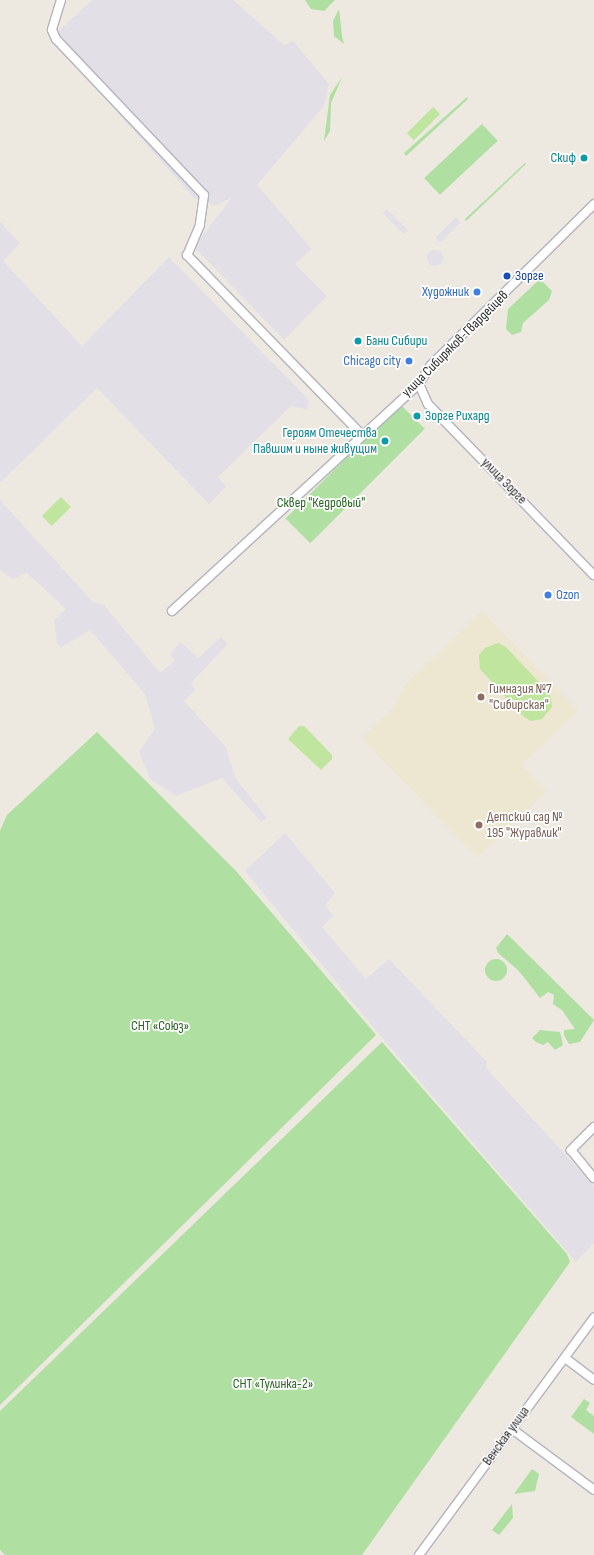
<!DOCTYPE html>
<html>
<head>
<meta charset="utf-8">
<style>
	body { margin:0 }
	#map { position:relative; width:594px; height:1555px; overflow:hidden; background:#ede9e0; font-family:"Sofia Sans Condensed",sans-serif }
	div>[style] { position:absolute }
	.industrial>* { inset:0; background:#e2e0e6; transform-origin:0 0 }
	.round { border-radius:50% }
	.education>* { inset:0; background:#ede7d1 }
	.green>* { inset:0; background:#afdfa1; transform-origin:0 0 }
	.pitch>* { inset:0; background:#bfe59e; transform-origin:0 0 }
	.roads { filter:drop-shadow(1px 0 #b3b4be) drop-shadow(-1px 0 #b3b4be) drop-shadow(0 1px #b3b4be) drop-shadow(0 -1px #b3b4be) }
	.minor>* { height:8px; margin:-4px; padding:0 4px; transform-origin:4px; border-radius:4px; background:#fff }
	.dots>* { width:11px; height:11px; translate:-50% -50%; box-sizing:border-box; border:2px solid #fff; border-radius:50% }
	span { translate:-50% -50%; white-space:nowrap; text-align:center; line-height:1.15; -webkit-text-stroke:3.5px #fff; paint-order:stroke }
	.culture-label { font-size:14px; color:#0d838f }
	.right { translate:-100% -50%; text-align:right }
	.left { translate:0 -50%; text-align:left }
	.transit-label { font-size:14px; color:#164399 }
	.shop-label { font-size:14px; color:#366cbe }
	.street-label { font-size:14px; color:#2c2c2c }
	.park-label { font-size:14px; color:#276521 }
	.education-label { font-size:14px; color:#785e54 }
</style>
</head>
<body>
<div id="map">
	<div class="industrial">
		<div style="clip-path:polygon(92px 0,233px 0,284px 45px,293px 41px,329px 84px,324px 106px,257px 185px,312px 249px,295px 264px,327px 296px,284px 340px,194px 247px,232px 197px,215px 206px,194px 198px,51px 38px)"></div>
		<div style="left:387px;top:209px;width:30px;height:6px;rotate:45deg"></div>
		<div style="left:456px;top:217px;width:7px;height:29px;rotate:45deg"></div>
		<div style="clip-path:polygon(0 222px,20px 243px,3px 261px,82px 346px,169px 257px,309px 400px,307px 410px,291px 406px,218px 477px,226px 487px,209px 504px,97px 388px,0 483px)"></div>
		<div class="round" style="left:427px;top:250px;width:16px;height:16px"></div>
		<div style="clip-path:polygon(0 500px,94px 603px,104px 605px,160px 673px,175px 660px,170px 655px,180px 641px,198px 658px,221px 637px,228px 644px,191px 683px,195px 690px,184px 701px,225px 746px,236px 779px,267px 818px,261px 822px,222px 778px,176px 796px,150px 779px,139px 751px,155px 729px,145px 694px,90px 630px,61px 648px,57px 644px,54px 620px,66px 609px,27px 573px,12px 579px,0 569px)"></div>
		<div style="clip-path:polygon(285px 833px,335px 893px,325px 905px,333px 916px,322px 927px,366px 979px,389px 959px,487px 1062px,486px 1068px,594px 1186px,594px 1243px,576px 1262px,378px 1033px,245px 871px)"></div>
	</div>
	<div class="education">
		<div style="clip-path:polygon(482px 611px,578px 711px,522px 765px,547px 791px,477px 858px,362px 738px,392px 709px,405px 685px)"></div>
	</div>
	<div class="green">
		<div style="clip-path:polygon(305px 0,335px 0,324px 11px,311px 9px)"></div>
		<div style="clip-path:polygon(339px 9px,342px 36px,344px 44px,334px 36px,333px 21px)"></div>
		<div style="clip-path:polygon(342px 77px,331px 103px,330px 131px,324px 141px,330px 95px)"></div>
		<div style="clip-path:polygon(467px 97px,468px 99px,406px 156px,404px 153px)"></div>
		<div style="left:482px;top:124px;width:23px;height:79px;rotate:47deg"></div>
		<div style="clip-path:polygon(525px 163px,526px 164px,466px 221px,465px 219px)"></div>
		<div style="clip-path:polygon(540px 279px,552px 291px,549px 300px,523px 323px,521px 332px,512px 335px,506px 329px,508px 309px)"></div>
		<div style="left:400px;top:404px;width:35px;height:162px;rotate:45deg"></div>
		<div style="clip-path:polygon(97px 732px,236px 871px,376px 1035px,0 1405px,0 831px,7px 815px)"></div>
		<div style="clip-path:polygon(507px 934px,594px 1020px,580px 1042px,569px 1044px,564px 1035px,564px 1030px,575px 1029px,562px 1010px,553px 1004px,554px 995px,548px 992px,540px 998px,519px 971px,498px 953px,496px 948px)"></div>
		<div class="round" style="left:485px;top:959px;width:22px;height:22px"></div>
		<div style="clip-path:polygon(540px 1030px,560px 1032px,563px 1045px,555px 1050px,548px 1042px,543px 1045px,536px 1042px,532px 1038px)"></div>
		<div style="clip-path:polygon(382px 1042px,567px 1254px,570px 1262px,362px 1555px,5px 1555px,0 1550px,0 1411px)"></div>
		<div style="clip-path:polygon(584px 1399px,590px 1403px,586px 1410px,594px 1416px,594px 1434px,571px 1417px)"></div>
		<div style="clip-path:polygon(532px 1469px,539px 1474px,535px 1491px,514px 1494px)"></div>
		<div style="clip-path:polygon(512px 1504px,513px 1518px,499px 1535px,492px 1530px)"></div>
	</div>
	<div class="pitch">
		<div style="left:433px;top:107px;width:10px;height:37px;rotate:45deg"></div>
		<div style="left:61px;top:497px;width:14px;height:27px;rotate:45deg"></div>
		<div style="clip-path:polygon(498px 643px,506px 647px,550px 694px,552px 707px,542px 719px,531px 721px,524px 717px,480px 669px,479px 655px,485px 648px)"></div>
		<div style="clip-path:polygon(299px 726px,304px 726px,332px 755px,332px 759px,321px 770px,288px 739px)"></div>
	</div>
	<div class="roads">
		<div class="minor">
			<div style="left:61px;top:0;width:31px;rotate:107deg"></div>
			<div style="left:52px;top:30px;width:10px;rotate:66deg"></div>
			<div style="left:56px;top:39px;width:215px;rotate:46.5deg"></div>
			<div style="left:204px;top:195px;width:30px;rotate:98deg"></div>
			<div style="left:200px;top:225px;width:33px;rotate:113deg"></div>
			<div style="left:187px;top:255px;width:250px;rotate:45.8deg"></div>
			<div style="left:419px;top:384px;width:22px;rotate:66deg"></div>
			<div style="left:428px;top:404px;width:238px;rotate:45.9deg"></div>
			<div style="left:172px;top:611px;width:335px;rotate:-42.6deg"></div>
			<div style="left:419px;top:384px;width:22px;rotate:-58deg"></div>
			<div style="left:431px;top:365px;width:229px;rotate:-44.6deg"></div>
			<div style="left:594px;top:1127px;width:33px;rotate:135deg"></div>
			<div style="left:571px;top:1150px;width:36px;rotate:51deg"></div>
			<div style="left:565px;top:1358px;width:36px;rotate:37deg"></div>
			<div style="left:512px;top:1429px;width:102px;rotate:36.6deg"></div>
			<div style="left:419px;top:1555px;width:295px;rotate:-53.6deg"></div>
		</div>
	</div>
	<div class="dots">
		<div style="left:584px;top:158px;background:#0f9aa8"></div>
		<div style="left:507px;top:276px;background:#1a4fb4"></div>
		<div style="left:477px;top:292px;background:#3f7fe0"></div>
		<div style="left:358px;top:341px;background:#0f9aa8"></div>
		<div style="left:409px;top:361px;background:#3f7fe0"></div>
		<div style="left:417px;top:416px;background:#0f9aa8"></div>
		<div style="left:385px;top:441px;background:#0f9aa8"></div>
		<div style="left:548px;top:595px;background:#3f7fe0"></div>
		<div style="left:481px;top:697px;background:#8d6e63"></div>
		<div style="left:479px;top:825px;background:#8d6e63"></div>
	</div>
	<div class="culture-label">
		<span class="right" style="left:576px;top:158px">Скиф</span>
		<span class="left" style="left:366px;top:341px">Бани Сибири</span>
		<span class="left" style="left:425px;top:416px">Зорге Рихард</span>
		<span class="right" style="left:377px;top:441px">Героям Отечества<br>Павшим и ныне живущим</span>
	</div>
	<div class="transit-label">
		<span class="left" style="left:515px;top:276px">Зорге</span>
	</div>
	<div class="shop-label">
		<span class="right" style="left:469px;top:292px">Художник</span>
		<span class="right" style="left:401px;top:361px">Chicago city</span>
		<span class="left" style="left:556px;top:595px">Ozon</span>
	</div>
	<div class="street-label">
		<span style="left:455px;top:344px;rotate:-45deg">улица Сибиряков-Гвардейцев</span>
		<span style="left:504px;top:481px;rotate:46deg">улица Зорге</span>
		<span style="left:506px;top:1436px;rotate:-54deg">Венская улица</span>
	</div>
	<div class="park-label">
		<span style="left:321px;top:503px">Сквер "Кедровый"</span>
		<span style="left:160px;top:1026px">СНТ «Союз»</span>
		<span style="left:273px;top:1384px">СНТ «Тулинка-2»</span>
	</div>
	<div class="education-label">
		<span class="left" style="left:489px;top:697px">Гимназия №7<br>"Сибирская"</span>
		<span class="left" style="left:487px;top:825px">Детский сад №<br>195 "Журавлик"</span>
	</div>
</div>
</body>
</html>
